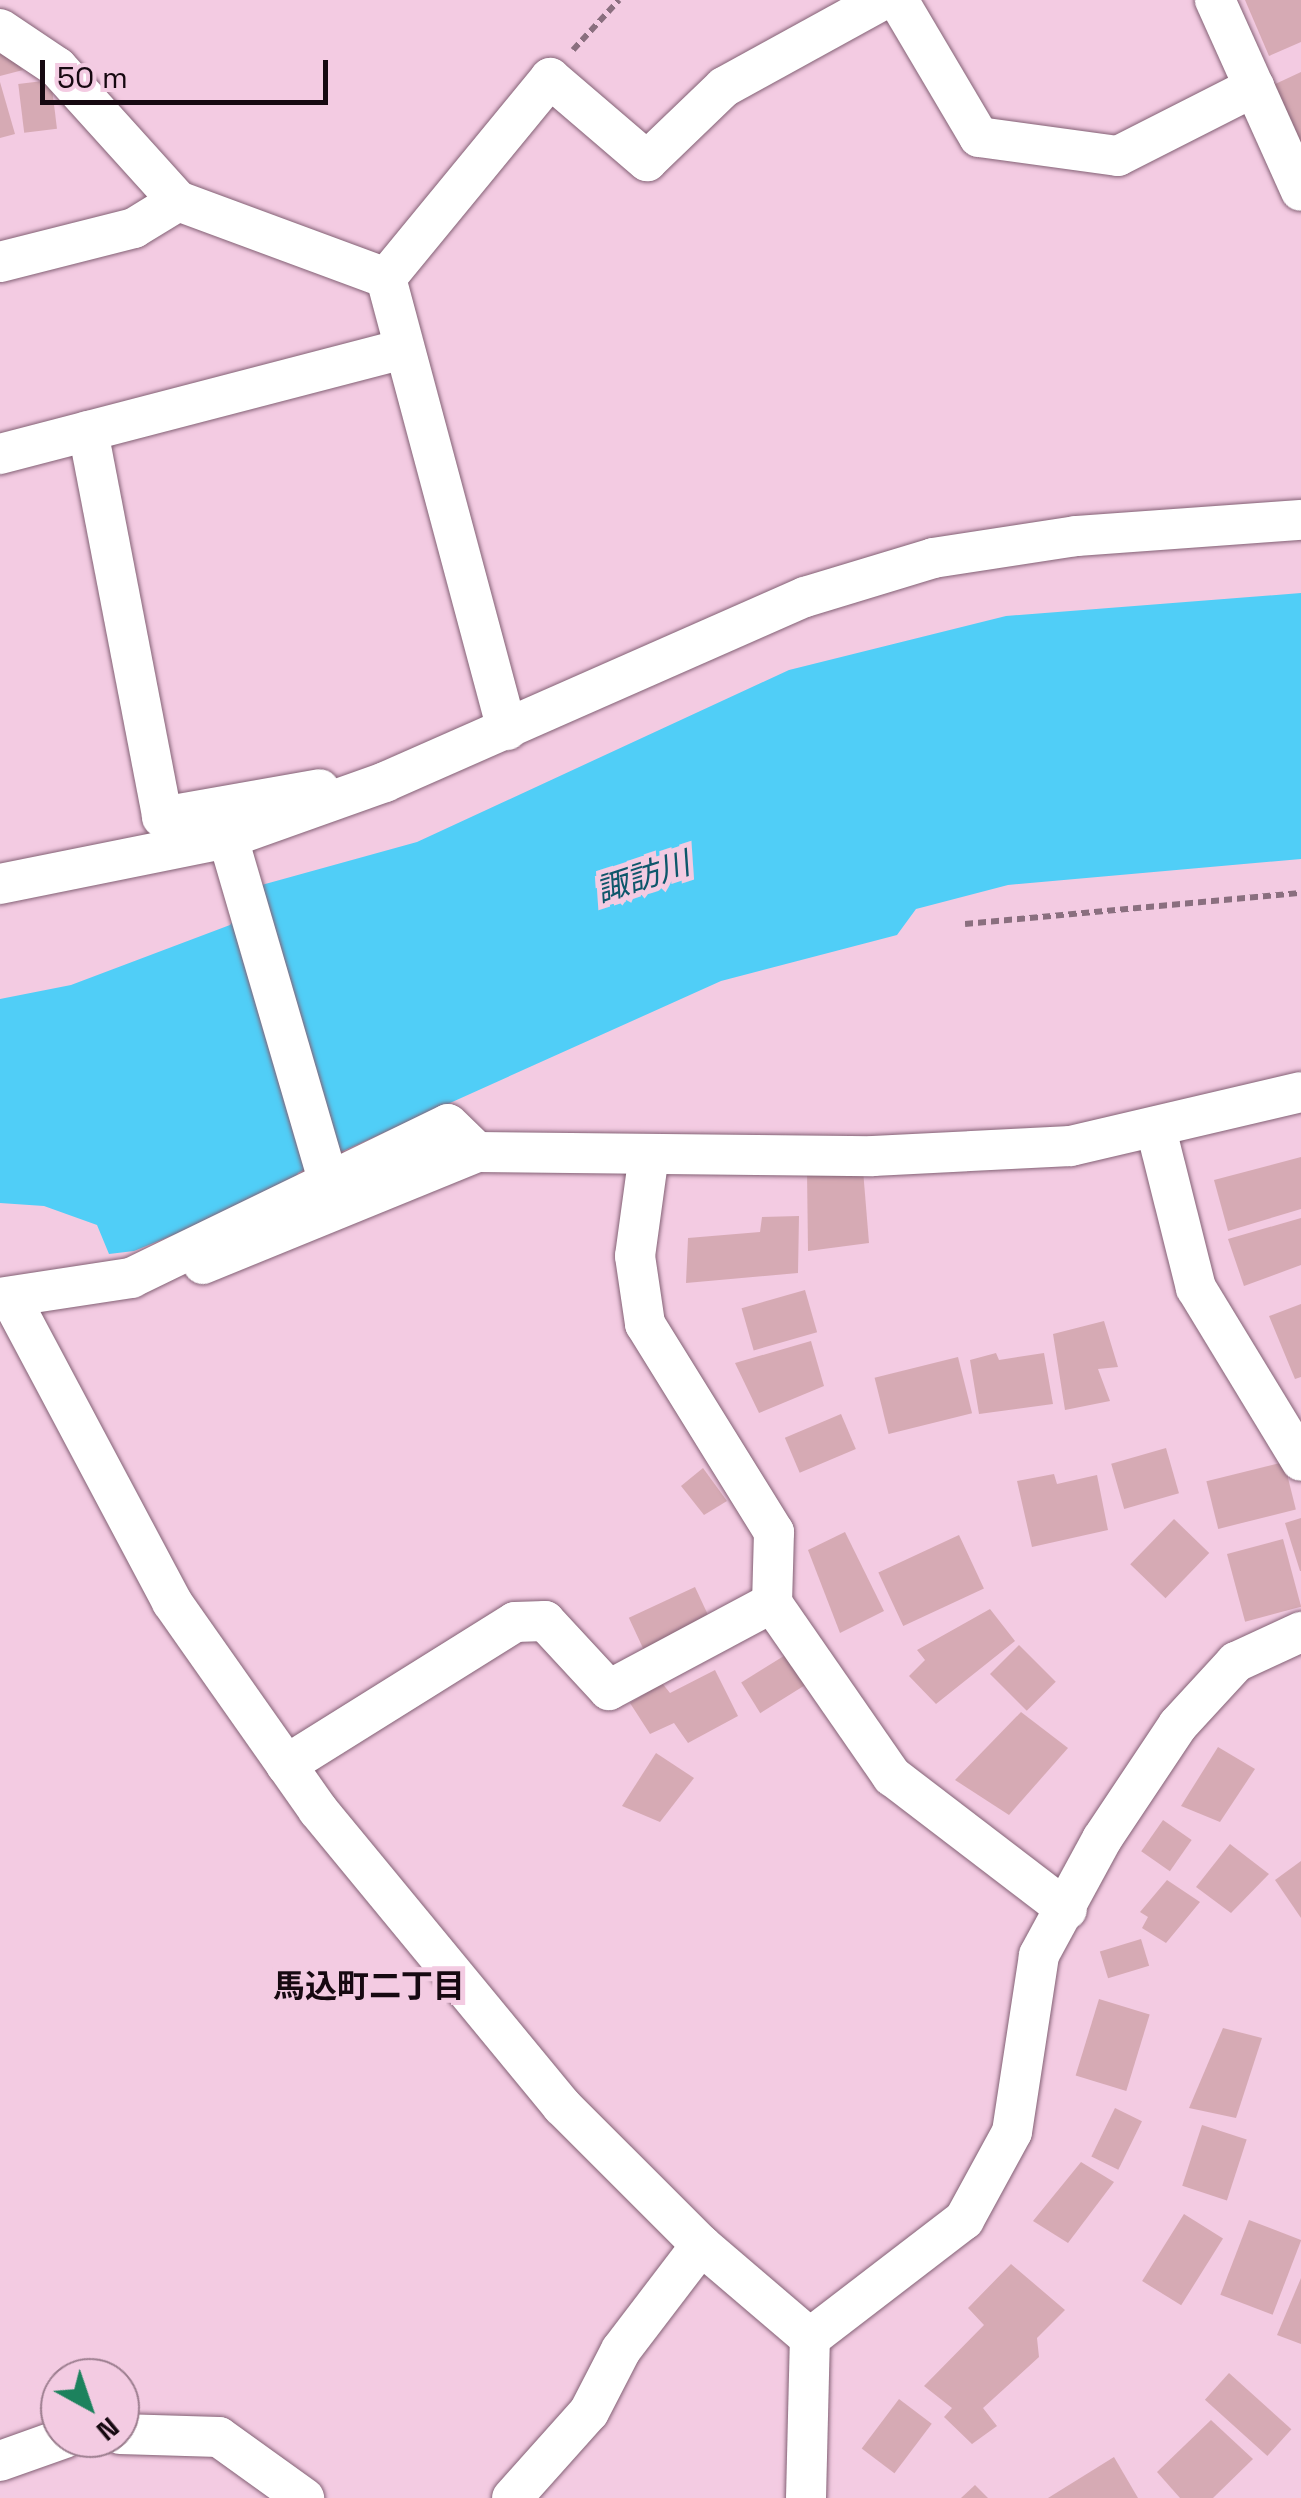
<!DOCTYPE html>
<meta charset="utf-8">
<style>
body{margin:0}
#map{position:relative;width:1301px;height:2498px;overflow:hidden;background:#f3cbe2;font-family:"Space Grotesk","Noto Sans JP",sans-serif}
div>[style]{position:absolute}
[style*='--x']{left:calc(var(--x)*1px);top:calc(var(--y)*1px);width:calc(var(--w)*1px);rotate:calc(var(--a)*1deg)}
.water>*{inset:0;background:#50cef7}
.building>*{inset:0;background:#d6aab4;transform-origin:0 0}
.path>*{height:6px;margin-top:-3px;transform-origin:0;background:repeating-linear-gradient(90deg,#8a6f7f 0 8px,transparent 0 13px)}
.roads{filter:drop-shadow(0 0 2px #836175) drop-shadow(0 0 2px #836175)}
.minor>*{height:40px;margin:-20px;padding:0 20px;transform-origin:20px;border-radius:20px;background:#fff}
span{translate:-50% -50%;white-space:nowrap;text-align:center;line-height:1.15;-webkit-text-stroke:10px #f3cbe2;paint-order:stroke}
.water-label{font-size:32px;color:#0d566a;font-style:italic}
.neighbourhood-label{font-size:32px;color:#160911;font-weight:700}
.north{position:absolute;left:40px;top:2358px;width:100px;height:100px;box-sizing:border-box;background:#f3cbe2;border:2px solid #9b7d8e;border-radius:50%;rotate:140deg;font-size:28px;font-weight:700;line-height:40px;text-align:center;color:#160911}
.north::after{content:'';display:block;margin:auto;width:35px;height:45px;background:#1c825d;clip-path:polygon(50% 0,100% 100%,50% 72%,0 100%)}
.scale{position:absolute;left:40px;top:60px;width:288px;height:45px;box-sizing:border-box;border:5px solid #160911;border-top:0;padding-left:12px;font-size:30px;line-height:35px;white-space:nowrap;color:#160911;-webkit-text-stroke:8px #f3cbe2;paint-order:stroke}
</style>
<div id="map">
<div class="water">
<div style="clip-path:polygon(1301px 593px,1301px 859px,1008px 885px,916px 909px,897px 935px,721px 981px,341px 1152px,298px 1173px,289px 1188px,134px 1251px,109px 1254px,97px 1225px,44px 1206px,0 1203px,0 999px,71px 985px,230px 925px,258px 886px,417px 842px,789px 670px,1006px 616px)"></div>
</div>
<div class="building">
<div style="clip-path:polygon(1245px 0,1301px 0,1301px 42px,1269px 56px)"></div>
<div style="clip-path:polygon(0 45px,23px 70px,0 76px)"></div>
<div style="clip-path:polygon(1301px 72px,1301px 150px,1271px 86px)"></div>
<div style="left:51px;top:80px;width:49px;height:33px;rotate:83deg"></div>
<div style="clip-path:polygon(0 82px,15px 134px,0 138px)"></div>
<div style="clip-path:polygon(1301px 1157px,1301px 1209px,1228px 1231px,1214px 1180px)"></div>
<div style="clip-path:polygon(863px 1170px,869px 1243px,808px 1251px,807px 1171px)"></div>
<div style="clip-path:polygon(799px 1216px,798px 1273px,686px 1283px,688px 1238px,760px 1232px,762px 1217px)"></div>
<div style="clip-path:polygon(1301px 1218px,1301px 1265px,1244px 1286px,1228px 1239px)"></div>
<div style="left:805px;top:1290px;width:44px;height:66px;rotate:74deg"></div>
<div style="clip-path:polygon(1301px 1304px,1301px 1377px,1295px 1379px,1269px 1316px)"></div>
<div style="clip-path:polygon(1104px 1321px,1118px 1367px,1098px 1369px,1110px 1401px,1065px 1410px,1053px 1334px)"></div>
<div style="clip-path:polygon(811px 1341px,824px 1386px,759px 1413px,735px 1363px)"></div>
<div style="clip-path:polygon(996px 1353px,999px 1360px,1044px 1353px,1053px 1404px,979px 1414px,970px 1360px)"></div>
<div style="left:958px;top:1357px;width:58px;height:86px;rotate:76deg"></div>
<div style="left:841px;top:1414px;width:38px;height:61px;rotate:67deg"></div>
<div style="left:1166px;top:1448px;width:47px;height:57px;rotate:74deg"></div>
<div style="left:1284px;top:1462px;width:49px;height:80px;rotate:76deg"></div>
<div style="clip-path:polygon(703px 1468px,727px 1501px,704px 1515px,681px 1486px)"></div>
<div style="clip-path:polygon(1054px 1474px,1057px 1484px,1097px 1475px,1108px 1530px,1032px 1547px,1017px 1481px)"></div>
<div style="clip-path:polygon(1301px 1518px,1301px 1571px,1300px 1571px,1285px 1523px)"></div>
<div style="left:1174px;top:1519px;width:49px;height:63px;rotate:44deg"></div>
<div style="clip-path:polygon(845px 1532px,884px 1611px,840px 1633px,808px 1550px)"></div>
<div style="left:959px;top:1535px;width:59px;height:89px;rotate:65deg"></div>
<div style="left:1283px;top:1539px;width:70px;height:58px;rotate:75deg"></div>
<div style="left:695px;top:1587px;width:38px;height:73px;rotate:65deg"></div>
<div style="clip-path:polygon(990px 1609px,1015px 1641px,936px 1704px,909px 1676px,925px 1660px,917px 1650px)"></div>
<div style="left:1019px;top:1645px;width:52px;height:41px;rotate:45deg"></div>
<div style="left:787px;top:1654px;width:36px;height:54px;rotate:58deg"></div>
<div style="clip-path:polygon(715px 1670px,738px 1716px,688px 1743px,674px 1723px,650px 1734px,630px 1703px,662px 1683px,670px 1693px)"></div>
<div style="clip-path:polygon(1021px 1712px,1068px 1748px,1009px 1815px,955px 1780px)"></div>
<div style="clip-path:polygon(1218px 1747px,1255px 1769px,1220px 1822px,1181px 1806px)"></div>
<div style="clip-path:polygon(656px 1753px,694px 1778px,660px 1822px,622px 1806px)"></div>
<div style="left:1163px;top:1820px;width:35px;height:38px;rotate:35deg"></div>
<div style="clip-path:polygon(1230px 1844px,1269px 1874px,1231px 1913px,1196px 1887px)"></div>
<div style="clip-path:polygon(1301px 1861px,1301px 1918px,1275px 1880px)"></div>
<div style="clip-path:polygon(1167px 1880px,1200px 1902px,1166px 1943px,1142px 1928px,1148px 1917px,1140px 1912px)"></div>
<div style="left:1141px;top:1939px;width:28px;height:43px;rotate:73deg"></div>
<div style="left:1099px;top:1999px;width:53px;height:80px;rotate:17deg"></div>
<div style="clip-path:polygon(1223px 2028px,1262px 2038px,1236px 2118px,1189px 2108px)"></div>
<div style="left:1115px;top:2108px;width:30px;height:54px;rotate:26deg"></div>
<div style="left:1202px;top:2125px;width:47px;height:64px;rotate:18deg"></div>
<div style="clip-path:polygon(1081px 2162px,1114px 2182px,1068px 2243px,1033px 2221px)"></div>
<div style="left:1184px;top:2214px;width:46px;height:79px;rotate:32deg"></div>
<div style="left:1249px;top:2220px;width:56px;height:80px;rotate:21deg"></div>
<div style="clip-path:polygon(1011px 2264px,1065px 2310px,1037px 2338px,1039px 2357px,983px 2408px,997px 2426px,972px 2444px,944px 2417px,952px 2408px,924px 2386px,984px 2325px,968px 2308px)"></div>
<div style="clip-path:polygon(1301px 2278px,1301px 2344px,1277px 2335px)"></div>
<div style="left:1229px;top:2373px;width:84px;height:36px;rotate:42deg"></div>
<div style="left:899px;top:2399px;width:41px;height:62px;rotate:37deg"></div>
<div style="clip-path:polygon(1211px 2420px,1253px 2459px,1213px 2498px,1180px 2498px,1157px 2472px)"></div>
<div style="clip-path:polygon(1114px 2457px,1138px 2498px,1048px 2498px)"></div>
<div style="clip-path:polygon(975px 2485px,988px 2498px,961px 2498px)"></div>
</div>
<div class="path">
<div style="--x:573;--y:50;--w:68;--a:-47.4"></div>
<div style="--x:965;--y:924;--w:337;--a:-5.3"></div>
</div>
<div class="roads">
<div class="minor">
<div style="--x:898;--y:0;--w:159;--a:59.4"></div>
<div style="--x:979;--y:137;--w:140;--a:7.8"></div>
<div style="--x:1118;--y:156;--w:153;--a:-26.9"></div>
<div style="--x:1215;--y:0;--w:209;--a:65.8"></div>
<div style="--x:0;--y:29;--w:69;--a:33.7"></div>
<div style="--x:57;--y:67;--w:181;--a:47.9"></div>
<div style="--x:178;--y:201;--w:222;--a:20.3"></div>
<div style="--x:0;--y:262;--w:138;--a:-14.2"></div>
<div style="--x:134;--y:228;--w:52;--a:-31.5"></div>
<div style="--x:386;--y:278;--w:259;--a:-50.6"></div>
<div style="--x:550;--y:78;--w:128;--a:40.6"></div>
<div style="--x:647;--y:161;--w:107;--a:-43.9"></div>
<div style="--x:724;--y:87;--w:180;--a:-28.8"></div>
<div style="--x:386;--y:278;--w:468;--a:75"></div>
<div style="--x:88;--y:431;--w:393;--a:79.1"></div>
<div style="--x:162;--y:817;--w:160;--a:-10"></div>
<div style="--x:0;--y:454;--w:417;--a:-14.6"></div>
<div style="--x:228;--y:838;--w:355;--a:73.7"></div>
<div style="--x:0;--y:884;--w:233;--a:-11.4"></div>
<div style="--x:228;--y:838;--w:167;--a:-19.6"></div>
<div style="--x:385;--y:782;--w:459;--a:-23.8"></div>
<div style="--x:805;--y:597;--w:134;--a:-16.9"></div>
<div style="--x:933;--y:558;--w:145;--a:-8.7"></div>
<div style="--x:1076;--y:536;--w:226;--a:-4.1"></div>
<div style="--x:1156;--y:1129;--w:164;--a:75.9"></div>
<div style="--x:1196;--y:1288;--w:202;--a:58.7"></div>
<div style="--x:649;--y:1154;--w:103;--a:97.8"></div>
<div style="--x:635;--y:1256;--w:69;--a:81.6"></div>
<div style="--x:645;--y:1324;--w:245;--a:58.2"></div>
<div style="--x:774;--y:1532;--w:71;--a:91.6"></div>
<div style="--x:772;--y:1603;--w:211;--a:55.3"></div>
<div style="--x:892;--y:1776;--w:220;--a:37.4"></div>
<div style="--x:203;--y:1264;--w:296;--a:-22.2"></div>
<div style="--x:0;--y:1298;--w:133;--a:-8.7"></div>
<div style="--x:131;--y:1278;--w:352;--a:-25.9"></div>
<div style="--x:448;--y:1124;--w:40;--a:44"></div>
<div style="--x:477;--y:1152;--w:396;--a:0.6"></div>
<div style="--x:873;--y:1156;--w:198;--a:-2.9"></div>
<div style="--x:1071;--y:1146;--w:236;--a:-13.2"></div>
<div style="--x:11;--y:1299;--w:343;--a:62"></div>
<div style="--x:172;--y:1602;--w:254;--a:54.9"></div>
<div style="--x:318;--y:1810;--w:384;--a:50.5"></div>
<div style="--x:562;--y:2106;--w:197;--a:45"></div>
<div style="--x:701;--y:2245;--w:143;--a:40.5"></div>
<div style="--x:286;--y:1765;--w:270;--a:-32"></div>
<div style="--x:515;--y:1622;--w:30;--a:-2"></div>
<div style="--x:545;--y:1621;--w:94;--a:47.2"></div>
<div style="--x:609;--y:1690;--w:185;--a:-28.1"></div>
<div style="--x:120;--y:2434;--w:99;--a:1.7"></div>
<div style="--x:219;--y:2437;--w:105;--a:35.7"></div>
<div style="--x:0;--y:2461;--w:69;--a:-19.5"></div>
<div style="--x:512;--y:2498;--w:115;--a:-48.2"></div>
<div style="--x:589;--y:2412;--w:70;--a:-62.7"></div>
<div style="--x:621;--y:2350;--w:132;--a:-52.7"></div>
<div style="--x:806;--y:2498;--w:160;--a:-88.6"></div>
<div style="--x:810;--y:2338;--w:194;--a:-37.5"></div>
<div style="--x:964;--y:2220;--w:100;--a:-61.4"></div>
<div style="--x:1012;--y:2132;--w:179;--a:-81.3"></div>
<div style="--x:1039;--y:1955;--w:132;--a:-61.5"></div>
<div style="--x:1102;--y:1839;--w:137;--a:-56.3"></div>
<div style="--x:1178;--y:1725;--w:86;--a:-47.4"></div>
<div style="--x:1236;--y:1662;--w:72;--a:-24.8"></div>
</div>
</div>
<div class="water-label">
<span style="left:643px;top:877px;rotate:-18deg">諏訪川</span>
</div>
<div class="neighbourhood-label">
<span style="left:369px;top:1986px">馬込町二丁目</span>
</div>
<div class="north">N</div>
<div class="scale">50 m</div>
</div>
